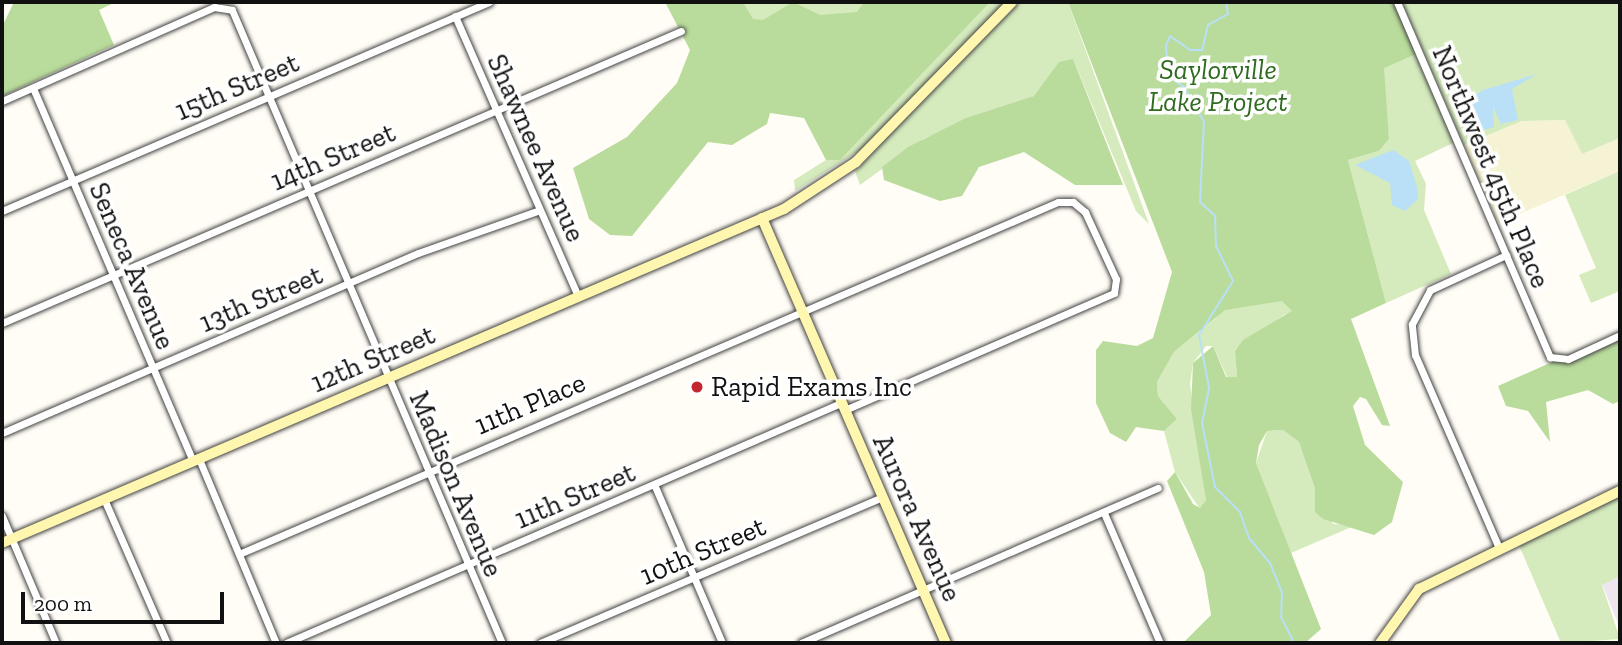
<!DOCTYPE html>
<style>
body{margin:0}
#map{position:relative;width:1622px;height:645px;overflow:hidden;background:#fffdf5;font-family:"Zilla Slab",serif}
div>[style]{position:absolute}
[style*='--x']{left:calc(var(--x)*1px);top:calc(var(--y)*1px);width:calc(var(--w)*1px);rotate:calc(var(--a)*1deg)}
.industrial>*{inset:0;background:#eee6ef}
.farmland>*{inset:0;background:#f6f3d4}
.green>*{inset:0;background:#d5ebbd}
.forest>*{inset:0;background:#b9dc9c}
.water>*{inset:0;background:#b9e0f7}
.stream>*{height:2px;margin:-1px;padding:0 1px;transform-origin:1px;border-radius:1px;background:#b9e0f7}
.roads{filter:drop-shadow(0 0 2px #444) drop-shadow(0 0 2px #444)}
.street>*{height:7px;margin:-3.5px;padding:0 3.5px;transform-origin:3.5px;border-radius:3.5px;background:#fff}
.secondary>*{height:10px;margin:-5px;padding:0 5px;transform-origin:5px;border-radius:5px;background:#fff6b0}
.dots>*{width:19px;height:19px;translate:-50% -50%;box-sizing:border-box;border:4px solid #fff;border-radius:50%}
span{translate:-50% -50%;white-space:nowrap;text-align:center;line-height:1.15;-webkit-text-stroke:7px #fff;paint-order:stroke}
.park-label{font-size:28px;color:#2f6b1f;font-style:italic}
.street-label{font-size:28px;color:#111}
.poi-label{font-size:28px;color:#111}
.left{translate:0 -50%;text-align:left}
.frame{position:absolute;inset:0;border:4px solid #111;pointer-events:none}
.scale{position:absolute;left:21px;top:592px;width:203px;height:32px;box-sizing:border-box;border:4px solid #111;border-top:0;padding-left:9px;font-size:21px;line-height:24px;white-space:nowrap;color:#111;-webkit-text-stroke:5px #fff;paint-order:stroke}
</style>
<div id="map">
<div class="industrial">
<div style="clip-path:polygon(1620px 576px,1620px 628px,1602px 584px)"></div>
</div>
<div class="farmland">
<div style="clip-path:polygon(1565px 120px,1582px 154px,1620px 138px,1620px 171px,1498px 223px,1464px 145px,1522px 121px)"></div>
</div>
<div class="green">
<div style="clip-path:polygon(669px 2px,984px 2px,965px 25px,990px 2px,1006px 2px,863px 148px,795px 191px,794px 180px,826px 160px,802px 31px,702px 72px)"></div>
<div style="clip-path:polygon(1020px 2px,1068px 2px,1149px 224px,1136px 211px,1073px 59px,1034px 96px,925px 138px,860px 185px,855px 171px)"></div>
<div style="clip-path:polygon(1094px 2px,1391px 2px,1455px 142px,1415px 161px,1426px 184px,1424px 210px,1451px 274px,1386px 303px,1348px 160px,1379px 151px,1389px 139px,1383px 73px,1300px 107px,1383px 304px,1304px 338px,1293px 312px,1284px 315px,1235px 350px,1237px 377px,1227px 377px,1213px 346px,1206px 346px,1193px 363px,1190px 384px,1206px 500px,1200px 509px,1175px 472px,1164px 431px,1177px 419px,1158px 396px,1157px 382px,1174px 352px,1217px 317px)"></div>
<div style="clip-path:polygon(1402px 2px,1620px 2px,1620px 138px,1582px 154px,1565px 120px,1522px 121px,1464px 145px)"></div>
<div style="clip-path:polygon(1620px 171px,1620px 291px,1591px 303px,1579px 275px,1596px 268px,1565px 195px)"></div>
<div style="clip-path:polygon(1283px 430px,1299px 442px,1333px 524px,1356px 525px,1291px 553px,1256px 463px,1267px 431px)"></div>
<div style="clip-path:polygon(1620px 495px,1620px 576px,1602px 585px,1620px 639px,1561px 643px,1518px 543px)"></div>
</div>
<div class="forest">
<div style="clip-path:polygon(14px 2px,116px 2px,99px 10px,114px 45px,2px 96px,2px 27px)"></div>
<div style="clip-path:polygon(665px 2px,743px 2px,753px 19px,763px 20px,793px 2px,820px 15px,857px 12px,864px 2px,990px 2px,840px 160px,826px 160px,804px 118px,770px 113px,767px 124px,732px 145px,708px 142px,632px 236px,610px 235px,589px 219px,573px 168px,627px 137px,677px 83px,690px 50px)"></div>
<div style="clip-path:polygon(1068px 2px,1394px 2px,1416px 54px,1384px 68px,1389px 139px,1379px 151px,1348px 160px,1386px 303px,1351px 319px,1390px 426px,1382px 425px,1366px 399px,1360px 397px,1353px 406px,1365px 445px,1403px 482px,1392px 522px,1374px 535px,1323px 519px,1315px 512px,1315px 488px,1299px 442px,1283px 430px,1267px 431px,1259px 445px,1256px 463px,1321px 629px,1305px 643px,1183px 643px,1211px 615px,1204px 572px,1167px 481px,1175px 472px,1193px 504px,1200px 508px,1206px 500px,1191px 409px,1193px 363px,1213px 346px,1226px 377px,1237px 377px,1235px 351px,1243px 340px,1292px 311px,1282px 301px,1225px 310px,1174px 352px,1157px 382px,1158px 396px,1177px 419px,1164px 431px,1136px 427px,1126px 442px,1110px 433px,1096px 403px,1096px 350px,1103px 341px,1137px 346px,1153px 338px,1172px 272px)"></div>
<div style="clip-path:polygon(1073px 59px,1123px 185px,1075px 185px,1024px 152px,979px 167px,962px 196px,940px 201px,884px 180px,882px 167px,908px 147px,966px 118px,1034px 96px,1059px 62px)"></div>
<div style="clip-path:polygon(1620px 332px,1620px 401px,1613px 404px,1588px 390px,1546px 402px,1550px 442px,1528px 411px,1506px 406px,1498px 386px)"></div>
</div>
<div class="water">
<div style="clip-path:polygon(1537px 74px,1512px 89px,1518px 120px,1501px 124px,1493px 106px,1494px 127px,1467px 135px,1458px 107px,1483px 90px)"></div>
<div style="clip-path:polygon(1393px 150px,1409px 161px,1417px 187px,1418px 199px,1405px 211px,1392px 205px,1390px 183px,1355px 165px)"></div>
</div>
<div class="stream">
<div style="--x:1187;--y:2;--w:20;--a:0"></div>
<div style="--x:1226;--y:2;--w:12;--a:81"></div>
<div style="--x:1228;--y:14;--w:23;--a:151"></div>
<div style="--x:1208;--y:25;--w:26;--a:103"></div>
<div style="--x:1202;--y:50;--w:12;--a:180"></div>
<div style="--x:1190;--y:50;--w:24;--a:-145"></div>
<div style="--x:1170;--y:36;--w:11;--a:112"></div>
<div style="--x:1166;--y:46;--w:30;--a:86"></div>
<div style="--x:1168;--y:76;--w:19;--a:35"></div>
<div style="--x:1184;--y:87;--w:40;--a:60.3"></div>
<div style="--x:1204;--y:122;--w:80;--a:92.9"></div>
<div style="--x:1200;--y:202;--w:21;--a:43"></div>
<div style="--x:1215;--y:216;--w:30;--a:88"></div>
<div style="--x:1216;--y:246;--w:39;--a:64"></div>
<div style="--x:1233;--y:281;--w:64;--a:122.2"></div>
<div style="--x:1199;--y:335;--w:54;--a:79.3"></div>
<div style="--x:1209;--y:388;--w:36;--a:101"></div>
<div style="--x:1202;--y:423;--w:65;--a:78.5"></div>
<div style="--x:1215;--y:487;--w:35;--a:45"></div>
<div style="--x:1240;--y:512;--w:28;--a:71"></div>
<div style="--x:1249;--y:538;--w:33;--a:50"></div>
<div style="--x:1270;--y:563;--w:31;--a:68"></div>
<div style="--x:1282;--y:592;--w:25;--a:92"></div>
<div style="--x:1281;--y:617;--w:29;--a:63"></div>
</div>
<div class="roads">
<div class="street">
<div style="--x:1397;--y:2;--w:387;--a:66.7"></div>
<div style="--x:1550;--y:357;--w:18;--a:6"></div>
<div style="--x:1568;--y:359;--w:57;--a:-24.8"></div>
<div style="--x:455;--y:16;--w:306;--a:66.3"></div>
<div style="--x:33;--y:88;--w:406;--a:66.8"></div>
<div style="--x:2;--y:101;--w:232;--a:-23.9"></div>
<div style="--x:214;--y:7;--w:18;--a:9"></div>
<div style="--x:232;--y:10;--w:688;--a:66.9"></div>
<div style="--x:2;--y:211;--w:530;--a:-23.23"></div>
<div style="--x:2;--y:323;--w:739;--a:-23.27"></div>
<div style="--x:2;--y:433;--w:453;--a:-23.4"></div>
<div style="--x:418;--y:253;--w:129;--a:-19.4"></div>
<div style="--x:199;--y:459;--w:199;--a:67.3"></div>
<div style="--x:654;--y:484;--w:173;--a:66.8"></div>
<div style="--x:104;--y:499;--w:157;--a:66.4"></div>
<div style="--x:1104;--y:513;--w:142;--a:66.7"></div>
<div style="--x:2;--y:516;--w:138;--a:67"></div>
<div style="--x:1499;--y:548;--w:210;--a:-113.5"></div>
<div style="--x:1415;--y:355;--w:31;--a:-96"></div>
<div style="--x:1412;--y:324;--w:38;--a:-62"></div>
<div style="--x:1430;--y:290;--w:84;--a:-24.7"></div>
<div style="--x:239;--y:554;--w:891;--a:-23.26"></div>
<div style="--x:1058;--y:202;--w:15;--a:0"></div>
<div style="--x:1073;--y:202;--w:16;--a:40"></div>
<div style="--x:1085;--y:212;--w:74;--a:65.2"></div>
<div style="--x:1116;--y:279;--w:14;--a:98"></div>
<div style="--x:1114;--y:293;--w:293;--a:156.5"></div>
<div style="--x:286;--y:643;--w:605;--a:-23.39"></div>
<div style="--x:540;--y:643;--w:373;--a:-23.1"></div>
<div style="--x:801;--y:643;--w:389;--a:-23.5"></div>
</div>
<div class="secondary">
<div style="--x:762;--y:218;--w:463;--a:66.6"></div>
<div style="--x:2;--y:543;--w:850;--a:-23.13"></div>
<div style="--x:784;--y:209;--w:86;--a:-33.1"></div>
<div style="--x:856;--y:162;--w:223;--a:-45.7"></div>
<div style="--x:1380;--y:643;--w:67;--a:-54.2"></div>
<div style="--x:1419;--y:589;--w:224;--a:-26"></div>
</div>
</div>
<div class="dots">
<div style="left:697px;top:387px;background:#c4262e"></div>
</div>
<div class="park-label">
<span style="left:1218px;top:86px">Saylorville<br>Lake Project</span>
</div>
<div class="street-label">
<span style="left:237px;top:87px;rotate:-23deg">15th Street</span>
<span style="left:536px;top:148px;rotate:66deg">Shawnee Avenue</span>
<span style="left:333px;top:157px;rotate:-23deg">14th Street</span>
<span style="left:1491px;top:167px;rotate:67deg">Northwest 45th Place</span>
<span style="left:132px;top:266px;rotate:67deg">Seneca Avenue</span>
<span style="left:261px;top:299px;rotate:-23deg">13th Street</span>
<span style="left:373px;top:359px;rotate:-23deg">12th Street</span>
<span style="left:530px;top:404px;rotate:-23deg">11th Place</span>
<span style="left:456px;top:484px;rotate:67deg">Madison Avenue</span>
<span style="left:575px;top:496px;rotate:-23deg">11th Street</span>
<span style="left:917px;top:518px;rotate:66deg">Aurora Avenue</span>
<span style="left:703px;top:551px;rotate:-23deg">10th Street</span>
</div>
<div class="poi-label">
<span class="left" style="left:711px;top:387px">Rapid Exams Inc</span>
</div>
<div class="frame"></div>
<div class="scale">200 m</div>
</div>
